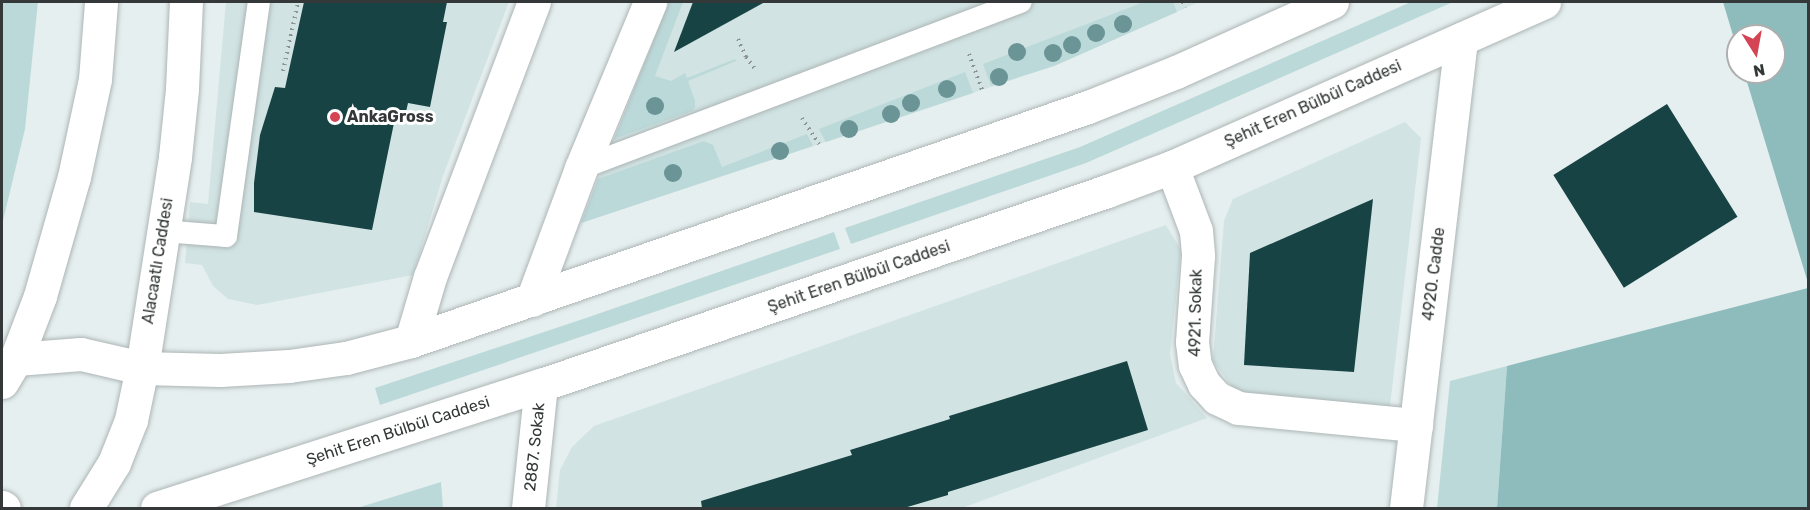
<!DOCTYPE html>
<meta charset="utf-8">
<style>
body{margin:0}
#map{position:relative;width:1810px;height:510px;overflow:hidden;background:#e6efef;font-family:Rubik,sans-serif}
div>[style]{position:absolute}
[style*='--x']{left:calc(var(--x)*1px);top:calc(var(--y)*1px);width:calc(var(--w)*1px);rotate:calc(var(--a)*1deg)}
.built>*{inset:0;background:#d1e3e3}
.green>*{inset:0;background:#bcd9da}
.forest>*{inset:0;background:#8ebbbc}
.building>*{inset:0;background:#184344;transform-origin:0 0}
.path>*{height:4px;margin-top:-2px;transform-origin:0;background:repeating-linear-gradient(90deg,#8c9292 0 1.5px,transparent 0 6px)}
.roads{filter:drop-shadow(0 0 2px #adb5b5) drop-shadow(0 0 2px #adb5b5)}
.lane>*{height:22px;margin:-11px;padding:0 11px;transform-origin:11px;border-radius:11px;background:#fff}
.street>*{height:33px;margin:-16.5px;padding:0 16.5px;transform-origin:16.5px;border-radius:16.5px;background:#fff}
.secondary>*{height:33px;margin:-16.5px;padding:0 16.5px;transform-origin:16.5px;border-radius:16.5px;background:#fff}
.trees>*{width:18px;height:18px;margin:-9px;border-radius:50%;background:#6a9495}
.dots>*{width:16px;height:16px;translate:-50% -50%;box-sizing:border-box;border:3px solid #fff;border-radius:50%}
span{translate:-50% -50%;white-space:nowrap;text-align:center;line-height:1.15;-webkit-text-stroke:6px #fff;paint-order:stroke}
.street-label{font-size:16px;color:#353838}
.poi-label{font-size:16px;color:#353838;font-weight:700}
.left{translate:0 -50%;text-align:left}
.frame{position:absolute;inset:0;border:3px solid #353838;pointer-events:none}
.north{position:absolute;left:1726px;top:24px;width:60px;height:60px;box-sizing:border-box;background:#fff;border:2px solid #aeafaf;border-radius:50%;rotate:169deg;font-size:16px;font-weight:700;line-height:24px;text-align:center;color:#353838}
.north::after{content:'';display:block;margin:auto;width:21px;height:27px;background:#d44454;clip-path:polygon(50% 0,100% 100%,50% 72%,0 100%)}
</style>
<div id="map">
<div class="built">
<div style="clip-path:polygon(226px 2px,509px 2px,443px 176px,413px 275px,257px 305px,228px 299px,213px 286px,202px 265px,185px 263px,190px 202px,208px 204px)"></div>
<div style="clip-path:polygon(669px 2px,1199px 2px,1054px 66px,581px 223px)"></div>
<div style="clip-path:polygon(1405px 122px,1421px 138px,1390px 406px,1237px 393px,1213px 361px,1224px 221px,1233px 199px)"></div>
<div style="clip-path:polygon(1166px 225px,1181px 250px,1170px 354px,1176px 383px,1207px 418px,962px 508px,556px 508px,560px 470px,572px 447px,594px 426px)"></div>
</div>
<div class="green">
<div style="clip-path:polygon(2px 2px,38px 2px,25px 129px,2px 225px)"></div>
<div style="clip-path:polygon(669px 2px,683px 2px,655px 76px,671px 81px,685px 73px,687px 78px,735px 59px,736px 61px,688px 81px,695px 101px,695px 107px,692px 111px,614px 139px)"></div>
<div style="clip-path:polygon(1144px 2px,1173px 2px,1177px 12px,1054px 66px,991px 86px,983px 64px)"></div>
<div style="clip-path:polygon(1411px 2px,1453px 2px,1086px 163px,851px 244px,845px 228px,1080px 147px)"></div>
<div style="clip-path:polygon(965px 72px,973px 93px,826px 142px,819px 129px)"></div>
<div style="clip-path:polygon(807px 134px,813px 146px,581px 223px,598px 179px,704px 141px,713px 145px,722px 167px)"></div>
<div style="clip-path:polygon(834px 232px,840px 249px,380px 405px,375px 388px,586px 318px)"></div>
<div style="clip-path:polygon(1507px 366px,1497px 508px,1437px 508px,1450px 381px)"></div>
<div style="clip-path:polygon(441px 482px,443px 508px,357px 508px)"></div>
</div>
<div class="forest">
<div style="clip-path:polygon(1723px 2px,1808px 2px,1808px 283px,1744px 72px,1774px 72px,1774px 36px,1738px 36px,1738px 52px)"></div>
<div style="clip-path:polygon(1808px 288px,1808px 508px,1497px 508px,1507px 366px)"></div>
</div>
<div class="building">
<div style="clip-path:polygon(304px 2px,447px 2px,443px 22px,447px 22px,430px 107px,408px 103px,403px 125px,394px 123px,372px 230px,254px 212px,254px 183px,260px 135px,275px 87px,285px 88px)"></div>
<div style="clip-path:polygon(693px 2px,765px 2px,674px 52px)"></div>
<div style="left:1667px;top:104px;width:133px;height:134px;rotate:58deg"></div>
<div style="clip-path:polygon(1373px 199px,1354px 372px,1244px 365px,1250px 253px)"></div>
<div style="clip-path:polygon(1127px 361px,1148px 430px,948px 492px,948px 495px,904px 508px,702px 508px,701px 501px,852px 455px,850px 450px,950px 419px,949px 416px)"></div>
</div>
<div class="path">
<div style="--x:1183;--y:2;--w:6;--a:72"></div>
<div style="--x:738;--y:39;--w:20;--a:66"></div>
<div style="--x:746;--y:57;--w:15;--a:53"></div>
<div style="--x:969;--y:54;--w:38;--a:70"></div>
<div style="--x:283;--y:71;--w:71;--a:-77.7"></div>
<div style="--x:802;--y:118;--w:31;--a:57"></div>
</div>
<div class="roads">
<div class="lane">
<div style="--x:581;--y:168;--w:470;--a:-20.7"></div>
<div style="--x:162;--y:231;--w:64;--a:4.5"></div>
<div style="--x:226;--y:236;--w:236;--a:-82"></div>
</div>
<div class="street">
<div style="--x:1172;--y:167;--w:68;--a:69.4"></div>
<div style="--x:1196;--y:231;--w:25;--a:85"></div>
<div style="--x:1198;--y:256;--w:86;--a:94"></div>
<div style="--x:1192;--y:342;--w:23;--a:83"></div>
<div style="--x:1195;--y:365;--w:21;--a:65"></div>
<div style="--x:1204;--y:384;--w:19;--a:47"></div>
<div style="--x:1217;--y:398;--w:23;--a:25"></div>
<div style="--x:1238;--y:408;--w:179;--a:5.5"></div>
<div style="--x:532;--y:300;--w:141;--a:-69.6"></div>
<div style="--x:581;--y:168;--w:180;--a:-67.4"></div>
<div style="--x:411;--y:341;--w:67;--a:-73.5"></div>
<div style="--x:430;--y:277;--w:294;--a:-69.3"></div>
<div style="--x:528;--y:508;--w:124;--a:-84"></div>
<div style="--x:1406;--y:508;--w:472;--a:-83.3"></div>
</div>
<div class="secondary">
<div style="--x:16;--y:359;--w:65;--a:-4.4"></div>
<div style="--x:81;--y:354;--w:63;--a:12.9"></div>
<div style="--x:142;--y:368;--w:78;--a:1.5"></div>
<div style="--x:220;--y:370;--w:69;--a:-3.3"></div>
<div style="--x:289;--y:366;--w:58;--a:-8"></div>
<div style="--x:346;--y:358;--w:67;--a:-14.7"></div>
<div style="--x:411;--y:341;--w:716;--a:-19.07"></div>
<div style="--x:1088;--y:107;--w:95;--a:-21.7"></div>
<div style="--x:1176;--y:72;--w:171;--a:-24.2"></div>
<div style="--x:2;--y:382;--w:27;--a:-59"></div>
<div style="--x:16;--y:359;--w:67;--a:-69.1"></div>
<div style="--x:40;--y:296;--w:124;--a:-74.1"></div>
<div style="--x:74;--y:177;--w:100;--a:-77.9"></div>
<div style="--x:95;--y:79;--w:77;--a:-85.5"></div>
<div style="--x:2;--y:507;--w:2;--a:27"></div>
<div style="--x:86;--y:508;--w:53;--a:-58.1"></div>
<div style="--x:114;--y:463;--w:46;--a:-68.4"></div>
<div style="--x:131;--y:420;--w:53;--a:-78.1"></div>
<div style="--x:142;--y:368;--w:214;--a:-81.1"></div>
<div style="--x:175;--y:157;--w:68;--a:-84.1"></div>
<div style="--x:182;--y:89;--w:87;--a:-87.4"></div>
<div style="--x:157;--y:508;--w:403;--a:-17.8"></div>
<div style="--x:541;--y:385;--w:598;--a:-18.92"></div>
<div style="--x:1107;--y:191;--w:69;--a:-20.3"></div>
<div style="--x:1172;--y:167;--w:407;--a:-23.9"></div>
</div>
</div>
<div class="trees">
<div style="left:1123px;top:24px"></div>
<div style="left:1096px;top:33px"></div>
<div style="left:1072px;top:45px"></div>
<div style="left:1017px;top:52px"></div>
<div style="left:1053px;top:53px"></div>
<div style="left:999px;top:77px"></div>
<div style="left:947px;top:89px"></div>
<div style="left:911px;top:103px"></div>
<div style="left:655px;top:106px"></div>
<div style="left:891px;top:114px"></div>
<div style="left:849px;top:129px"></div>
<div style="left:780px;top:151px"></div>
<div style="left:673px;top:173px"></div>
</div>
<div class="dots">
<div style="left:335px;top:117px;background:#d44454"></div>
</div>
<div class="street-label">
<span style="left:1313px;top:104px;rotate:-24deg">Şehit Eren Bülbül Caddesi</span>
<span style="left:158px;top:261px;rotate:-81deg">Alacaatlı Caddesi</span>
<span style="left:1434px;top:274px;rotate:-83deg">4920. Cadde</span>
<span style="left:859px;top:277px;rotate:-19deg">Şehit Eren Bülbül Caddesi</span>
<span style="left:1196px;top:313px;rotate:-89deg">4921. Sokak</span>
<span style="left:398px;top:431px;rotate:-18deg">Şehit Eren Bülbül Caddesi</span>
<span style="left:535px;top:447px;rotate:-84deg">2887. Sokak</span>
</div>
<div class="poi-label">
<span class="left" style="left:347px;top:117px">AnkaGross</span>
</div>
<div class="frame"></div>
<div class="north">N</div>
</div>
